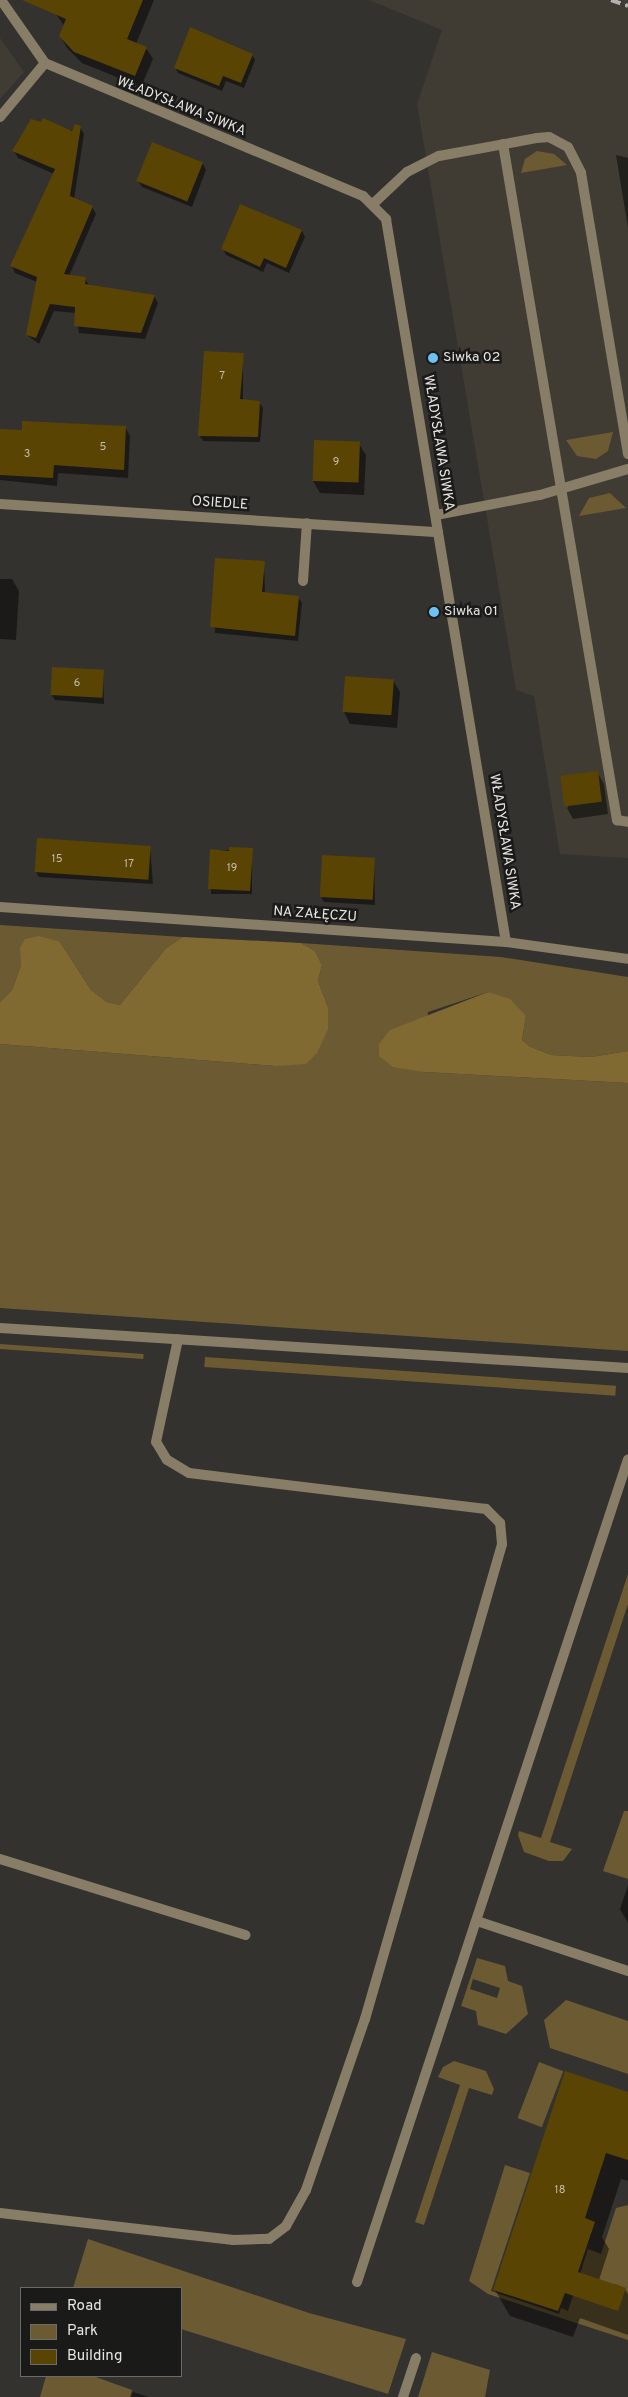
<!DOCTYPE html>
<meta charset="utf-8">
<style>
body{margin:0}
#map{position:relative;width:628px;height:2397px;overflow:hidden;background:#33322e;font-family:Overpass,sans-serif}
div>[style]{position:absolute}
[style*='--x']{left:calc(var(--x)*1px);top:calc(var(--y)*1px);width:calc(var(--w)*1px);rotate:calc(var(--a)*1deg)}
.built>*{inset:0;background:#403c34}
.green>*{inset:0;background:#6c5a33;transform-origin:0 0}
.forest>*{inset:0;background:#816932}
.shadow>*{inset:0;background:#0007;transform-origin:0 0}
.building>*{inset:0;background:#5a4403;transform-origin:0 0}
.service>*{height:10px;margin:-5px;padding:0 5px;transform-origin:5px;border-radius:5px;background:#887d66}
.minor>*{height:10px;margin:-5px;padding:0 5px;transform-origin:5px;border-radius:5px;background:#887d66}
.rail>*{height:4px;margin-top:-2px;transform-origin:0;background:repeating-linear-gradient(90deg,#b2b1ae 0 10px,transparent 0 15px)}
.dots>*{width:14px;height:14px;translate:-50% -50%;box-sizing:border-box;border:2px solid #1a1a18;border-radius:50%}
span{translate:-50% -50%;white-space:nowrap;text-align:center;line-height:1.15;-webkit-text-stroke:5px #1a1a18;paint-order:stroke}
.number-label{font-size:11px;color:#c3bdaa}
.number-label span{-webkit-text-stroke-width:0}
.street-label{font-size:14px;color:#e6e5e2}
.poi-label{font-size:14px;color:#e6e5e2}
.left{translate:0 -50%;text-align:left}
.legend{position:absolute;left:20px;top:2287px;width:162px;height:90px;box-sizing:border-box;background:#1a1a18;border:1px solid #6c6b69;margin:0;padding:6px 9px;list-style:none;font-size:15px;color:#e6e5e2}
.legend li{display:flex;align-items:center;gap:10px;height:25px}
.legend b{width:25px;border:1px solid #6c6b69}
</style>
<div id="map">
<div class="built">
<div style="clip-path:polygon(369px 0,628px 0,628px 858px,560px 854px,534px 696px,516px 690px,417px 104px,442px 30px)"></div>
<div style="clip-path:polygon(0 38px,24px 72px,0 99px)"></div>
</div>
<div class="green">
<div style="clip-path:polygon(537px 151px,554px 154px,567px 165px,521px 173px,525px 159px)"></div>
<div style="clip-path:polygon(613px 432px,608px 451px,596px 459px,577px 456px,566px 440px)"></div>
<div style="clip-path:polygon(610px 493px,626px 508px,579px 516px,589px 498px)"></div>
<div style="clip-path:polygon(0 925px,183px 937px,166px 948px,120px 1005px,107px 1002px,91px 990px,60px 942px,21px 948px,21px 965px,12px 990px,0 1002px)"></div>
<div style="clip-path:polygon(301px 943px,501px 957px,628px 977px,628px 1051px,591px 1057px,551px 1055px,529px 1046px,522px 1040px,526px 1016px,488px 992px,428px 1012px,424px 1072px,628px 1083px,628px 1351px,0 1308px,0 1044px,275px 1066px,328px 1007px,318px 981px,322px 965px,315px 951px)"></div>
<div style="left:0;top:1344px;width:144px;height:5px;rotate:4deg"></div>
<div style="left:205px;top:1357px;width:412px;height:10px;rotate:4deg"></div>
<div style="clip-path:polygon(628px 1574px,628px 1604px,550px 1842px,572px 1849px,563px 1861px,549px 1861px,524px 1852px,518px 1835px,519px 1831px,541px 1838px)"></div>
<div style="clip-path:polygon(624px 1811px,628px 1811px,628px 1879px,603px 1871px)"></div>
<div style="clip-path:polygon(evenodd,477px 1958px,505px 1966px,508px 1981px,522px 1986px,528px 2014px,506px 2034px,478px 2025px,476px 2011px,461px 2006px,477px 1958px,473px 1979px,500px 1988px,497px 1998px,470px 1989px,473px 1979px)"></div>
<div style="clip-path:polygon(566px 2000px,628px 2021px,628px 2074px,550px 2048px,544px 2020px)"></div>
<div style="clip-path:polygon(454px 2061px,486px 2071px,494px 2089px,492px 2095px,469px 2088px,424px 2225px,415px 2222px,460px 2085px,438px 2077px,443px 2067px)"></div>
<div style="left:539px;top:2062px;width:26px;height:60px;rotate:21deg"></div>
<div style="clip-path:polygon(evenodd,505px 2165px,530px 2173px,491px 2291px,559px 2314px,561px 2308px,568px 2311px,588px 2249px,601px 2254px,616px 2208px,628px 2205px,628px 2340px,488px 2294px,469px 2281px,505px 2165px,615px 2284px,625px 2288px,618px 2310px,608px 2307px,615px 2284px)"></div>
<div style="clip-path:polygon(88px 2239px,309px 2313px,406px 2339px,388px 2394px,181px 2329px,181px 2288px,73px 2288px)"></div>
<div style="clip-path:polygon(432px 2352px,490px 2370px,485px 2397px,418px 2397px)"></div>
<div style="clip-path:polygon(46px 2376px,93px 2376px,132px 2390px,130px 2397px,40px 2397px)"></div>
</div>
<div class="forest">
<div style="clip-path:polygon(39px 936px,60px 942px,91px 990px,107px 1002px,120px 1005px,166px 948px,183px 937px,301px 943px,315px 951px,322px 965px,318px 981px,328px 1007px,328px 1029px,317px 1053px,306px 1064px,275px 1066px,0 1044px,0 1002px,12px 990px,21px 965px,20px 948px,25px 939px)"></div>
<div style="clip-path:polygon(488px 992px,510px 999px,526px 1016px,522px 1040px,529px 1046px,551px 1055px,591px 1057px,628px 1051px,628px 1083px,424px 1072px,393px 1067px,379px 1056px,379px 1044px,390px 1030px)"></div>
</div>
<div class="shadow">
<div style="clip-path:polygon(62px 0,154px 0,136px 44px,146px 48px,153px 59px,141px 87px,82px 63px,67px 48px,60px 36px,65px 27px,56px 14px)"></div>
<div style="clip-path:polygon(252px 55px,255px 60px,244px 88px,226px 81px,222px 91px,178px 73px,175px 67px)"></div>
<div style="clip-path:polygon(80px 127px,84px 134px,74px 199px,92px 207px,96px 214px,69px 276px,85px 279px,89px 285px,154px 296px,158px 303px,145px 339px,79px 333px,76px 313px,54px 311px,39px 344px,27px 335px,37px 282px,15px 273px,12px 266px,54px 174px,18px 158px,14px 151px)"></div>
<div style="clip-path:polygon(616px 155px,628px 158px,628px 228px)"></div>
<div style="clip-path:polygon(203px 164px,206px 170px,192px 207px,142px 187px,138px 181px)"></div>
<div style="clip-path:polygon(241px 205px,302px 231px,305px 237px,289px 273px,267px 263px,263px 272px,226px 255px,223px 249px)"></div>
<div style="clip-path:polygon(243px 354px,243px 401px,259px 402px,263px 408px,260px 442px,203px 441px,199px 435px)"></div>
<div style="clip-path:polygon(125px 427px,130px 436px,128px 478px,58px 473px,57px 486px,0 480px,0 431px)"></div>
<div style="clip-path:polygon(359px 444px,366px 455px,364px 495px,320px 493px,313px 481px)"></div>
<div style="clip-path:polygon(216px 559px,264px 562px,265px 594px,298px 597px,302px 603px,298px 641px,215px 633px)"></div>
<div style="clip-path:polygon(0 579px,12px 579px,19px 591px,16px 640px,0 639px,0 647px)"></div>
<div style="clip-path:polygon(103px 672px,104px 704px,55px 700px,51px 694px)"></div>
<div style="clip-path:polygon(393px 680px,400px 692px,397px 728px,350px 724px,344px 712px)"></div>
<div style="clip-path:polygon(597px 772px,604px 784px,608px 814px,573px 819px,567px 808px)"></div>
<div style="clip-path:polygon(150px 847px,153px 884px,39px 877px,36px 872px)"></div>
<div style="left:211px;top:850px;width:41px;height:44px"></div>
<div style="clip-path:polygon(374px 859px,375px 905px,324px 902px,321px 897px)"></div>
<div style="clip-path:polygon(628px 1885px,628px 1923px,620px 1909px)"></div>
<div style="clip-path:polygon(628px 2093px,628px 2181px,621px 2179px,602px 2237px,609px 2249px,599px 2280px,625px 2289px,628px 2294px,628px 2335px,580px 2318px,573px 2337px,510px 2316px,495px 2290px)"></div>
<div style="clip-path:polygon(133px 2392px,149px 2397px,131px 2397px)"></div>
</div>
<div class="building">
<div style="clip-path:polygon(22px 0,143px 0,127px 39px,147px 47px,135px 76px,74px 52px,59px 36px,66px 19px)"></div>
<div style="clip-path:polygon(190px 27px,253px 54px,241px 83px,223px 76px,219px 86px,174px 68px)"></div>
<div style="clip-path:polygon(43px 118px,72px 131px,75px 124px,81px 126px,70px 196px,93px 206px,64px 274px,86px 277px,85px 284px,155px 295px,141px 333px,74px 326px,75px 307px,50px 304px,36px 338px,26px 335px,37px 277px,10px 266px,55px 169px,12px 151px,31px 119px,41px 122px)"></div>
<div style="left:152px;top:142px;width:55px;height:42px;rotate:22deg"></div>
<div style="clip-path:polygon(240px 204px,302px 230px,286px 268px,264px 258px,260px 267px,221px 249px)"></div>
<div style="clip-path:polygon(204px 351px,244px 353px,240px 399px,260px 401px,258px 437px,198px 436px)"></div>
<div style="clip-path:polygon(22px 421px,126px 426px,124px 470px,54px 465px,53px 478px,0 475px,0 429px,22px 430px)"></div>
<div style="left:314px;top:440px;width:46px;height:41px;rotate:2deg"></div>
<div style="clip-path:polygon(215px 558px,265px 561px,262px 592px,299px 596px,295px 636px,210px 627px)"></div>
<div style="left:52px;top:667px;width:52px;height:28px;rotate:3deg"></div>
<div style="left:345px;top:676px;width:49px;height:36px;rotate:4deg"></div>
<div style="left:598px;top:771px;width:31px;height:38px;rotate:83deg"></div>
<div style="left:37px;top:838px;width:114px;height:34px;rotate:4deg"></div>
<div style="clip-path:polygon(229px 847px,253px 848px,250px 891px,208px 889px,210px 849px,229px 851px)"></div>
<div style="left:322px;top:855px;width:53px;height:42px;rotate:3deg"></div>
<div style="clip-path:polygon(565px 2071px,628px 2092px,628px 2160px,606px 2153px,585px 2218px,595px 2222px,578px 2272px,626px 2288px,618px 2311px,565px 2293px,558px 2311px,493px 2290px)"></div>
</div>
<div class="service">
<div style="--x:503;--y:144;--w:686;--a:80.43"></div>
<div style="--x:617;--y:820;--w:11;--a:10"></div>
<div style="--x:374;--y:203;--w:45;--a:-43.2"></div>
<div style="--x:407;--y:172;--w:36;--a:-27"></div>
<div style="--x:439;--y:156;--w:100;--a:-10.4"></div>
<div style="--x:537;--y:138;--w:12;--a:-5"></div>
<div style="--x:549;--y:137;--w:21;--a:28"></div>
<div style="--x:568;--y:147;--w:29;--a:63"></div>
<div style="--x:581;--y:173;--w:285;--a:80.5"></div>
<div style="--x:436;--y:515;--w:106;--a:-10.9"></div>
<div style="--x:540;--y:495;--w:92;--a:-16.5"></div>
<div style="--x:303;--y:581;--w:58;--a:-86.1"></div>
<div style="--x:0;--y:1859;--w:257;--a:17.2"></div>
<div style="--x:0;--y:2213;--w:235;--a:6.6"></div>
<div style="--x:233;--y:2240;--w:36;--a:-2"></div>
<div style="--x:269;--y:2239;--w:21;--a:-37"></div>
<div style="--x:286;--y:2226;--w:41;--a:-60.9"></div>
<div style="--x:306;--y:2190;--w:181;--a:-71"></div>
<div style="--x:365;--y:2019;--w:494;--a:-73.9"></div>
<div style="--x:502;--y:1544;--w:21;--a:-95"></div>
<div style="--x:500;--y:1523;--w:20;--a:-135"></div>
<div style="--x:486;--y:1509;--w:299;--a:-173.1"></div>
<div style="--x:189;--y:1473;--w:26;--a:-149"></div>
<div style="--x:167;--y:1460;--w:21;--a:-121"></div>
<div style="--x:156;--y:1442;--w:105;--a:-77.9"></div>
<div style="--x:403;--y:2397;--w:41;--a:-71.6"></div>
</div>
<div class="minor">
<div style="--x:1;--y:0;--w:77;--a:55.1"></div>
<div style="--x:45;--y:63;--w:345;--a:22.7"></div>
<div style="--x:363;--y:196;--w:33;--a:45"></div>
<div style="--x:386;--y:219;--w:733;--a:80.58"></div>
<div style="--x:0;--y:117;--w:70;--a:-50.2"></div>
<div style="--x:0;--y:504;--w:439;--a:3.7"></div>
<div style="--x:0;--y:907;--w:507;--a:3.96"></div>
<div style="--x:506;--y:942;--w:123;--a:7.9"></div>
<div style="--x:0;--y:1328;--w:629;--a:3.64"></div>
<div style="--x:477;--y:1921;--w:159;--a:18.3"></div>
<div style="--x:357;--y:2282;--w:866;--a:-71.77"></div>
</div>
<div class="rail">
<div style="--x:611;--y:0;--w:18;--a:19"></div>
</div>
<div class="dots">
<div style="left:433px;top:358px;background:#6ec2f3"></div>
<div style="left:434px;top:612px;background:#6ec2f3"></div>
</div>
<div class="number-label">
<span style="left:222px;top:376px">7</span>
<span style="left:103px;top:447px">5</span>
<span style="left:27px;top:454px">3</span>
<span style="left:336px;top:462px">9</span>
<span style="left:77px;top:683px">6</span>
<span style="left:57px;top:859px">15</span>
<span style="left:129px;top:864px">17</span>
<span style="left:232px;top:868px">19</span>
<span style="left:560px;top:2190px">18</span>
</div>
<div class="street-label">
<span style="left:181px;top:107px;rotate:22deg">WŁADYSŁAWA SIWKA</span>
<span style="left:438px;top:443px;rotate:81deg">WŁADYSŁAWA SIWKA</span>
<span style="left:220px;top:504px;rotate:4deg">OSIEDLE</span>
<span style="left:504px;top:842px;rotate:81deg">WŁADYSŁAWA SIWKA</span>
<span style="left:315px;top:915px;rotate:4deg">NA ZAŁĘCZU</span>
</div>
<div class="poi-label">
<span class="left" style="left:443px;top:358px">Siwka 02</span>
<span class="left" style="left:444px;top:612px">Siwka 01</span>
</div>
<ul class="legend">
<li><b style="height:6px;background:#887d66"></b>Road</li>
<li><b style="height:14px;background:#6c5a33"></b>Park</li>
<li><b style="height:14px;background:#5a4403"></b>Building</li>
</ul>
</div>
